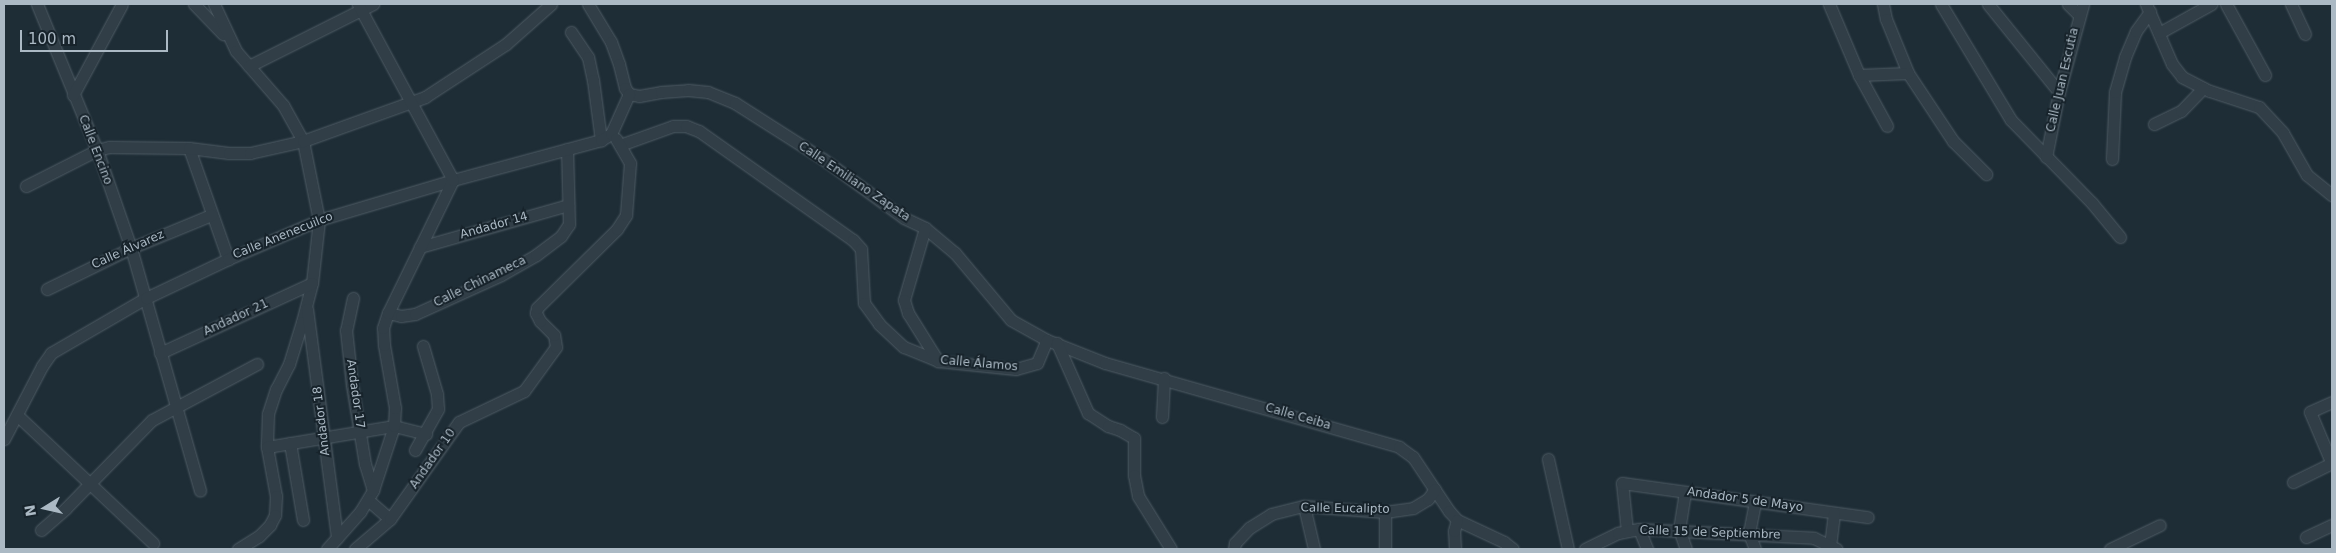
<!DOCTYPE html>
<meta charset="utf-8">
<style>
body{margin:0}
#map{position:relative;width:2336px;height:553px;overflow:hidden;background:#1e2d36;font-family:"DejaVu Sans",sans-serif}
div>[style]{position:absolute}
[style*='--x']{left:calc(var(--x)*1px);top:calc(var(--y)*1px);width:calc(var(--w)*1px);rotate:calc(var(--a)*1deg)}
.roads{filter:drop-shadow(0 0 1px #4f5c65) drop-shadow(0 0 1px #4f5c65)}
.minor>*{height:11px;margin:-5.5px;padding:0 5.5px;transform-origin:5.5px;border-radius:5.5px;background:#313e47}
span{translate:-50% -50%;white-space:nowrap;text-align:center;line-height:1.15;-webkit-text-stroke:4px #17232b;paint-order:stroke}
.street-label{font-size:12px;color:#abb9c4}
.frame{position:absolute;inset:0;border:5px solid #abb9c4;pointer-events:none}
.north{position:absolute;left:20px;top:483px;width:50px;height:50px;-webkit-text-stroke:4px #17232b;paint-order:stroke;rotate:260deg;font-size:14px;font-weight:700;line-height:20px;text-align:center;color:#abb9c4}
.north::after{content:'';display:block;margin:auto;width:18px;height:22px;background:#abb9c4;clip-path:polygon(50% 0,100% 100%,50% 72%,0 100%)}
.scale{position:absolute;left:20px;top:30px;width:148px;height:22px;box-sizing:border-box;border:2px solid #abb9c4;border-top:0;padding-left:6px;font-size:15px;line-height:18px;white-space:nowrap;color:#abb9c4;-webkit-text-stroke:4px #17232b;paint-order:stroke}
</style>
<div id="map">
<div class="roads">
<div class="minor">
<div style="--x:37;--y:4;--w:158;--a:67.7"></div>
<div style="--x:97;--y:150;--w:104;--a:70.9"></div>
<div style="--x:131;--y:248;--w:252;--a:74.1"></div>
<div style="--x:194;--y:4;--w:42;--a:46"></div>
<div style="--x:214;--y:4;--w:52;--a:64.9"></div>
<div style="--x:236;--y:51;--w:72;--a:49"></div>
<div style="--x:283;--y:105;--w:41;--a:60.9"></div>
<div style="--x:303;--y:141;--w:81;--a:78.6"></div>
<div style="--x:319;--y:220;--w:63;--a:96.3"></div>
<div style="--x:312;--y:283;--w:40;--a:104.4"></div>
<div style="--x:302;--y:322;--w:44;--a:107.2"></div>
<div style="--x:289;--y:364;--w:28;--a:117"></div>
<div style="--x:276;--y:389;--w:26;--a:108"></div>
<div style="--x:268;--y:414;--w:33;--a:92"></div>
<div style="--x:267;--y:447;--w:50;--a:79.6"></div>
<div style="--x:276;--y:496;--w:19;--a:93"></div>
<div style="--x:275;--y:515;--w:11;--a:117"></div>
<div style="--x:270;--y:525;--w:16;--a:135"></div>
<div style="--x:259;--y:536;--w:25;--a:148"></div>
<div style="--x:588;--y:4;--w:44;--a:58.8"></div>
<div style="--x:611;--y:42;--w:23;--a:70"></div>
<div style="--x:619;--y:64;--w:25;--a:76"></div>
<div style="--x:625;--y:88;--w:7;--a:56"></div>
<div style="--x:1829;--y:4;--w:77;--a:67.1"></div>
<div style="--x:1859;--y:75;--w:58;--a:61.2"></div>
<div style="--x:1883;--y:4;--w:15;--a:79"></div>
<div style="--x:1886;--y:19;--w:58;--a:67.8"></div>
<div style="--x:1908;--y:73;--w:82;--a:56.5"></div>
<div style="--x:1953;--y:141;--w:47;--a:45"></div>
<div style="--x:1941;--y:4;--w:135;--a:58.9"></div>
<div style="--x:2011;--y:120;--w:116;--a:45.7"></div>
<div style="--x:2092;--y:203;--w:44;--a:50.5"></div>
<div style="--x:1988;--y:4;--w:113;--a:51.1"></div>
<div style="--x:2068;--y:4;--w:14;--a:45"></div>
<div style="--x:2146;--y:4;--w:65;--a:66.6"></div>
<div style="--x:2172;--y:64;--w:16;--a:52"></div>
<div style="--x:2182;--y:77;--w:31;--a:27"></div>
<div style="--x:2210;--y:91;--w:52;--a:18.1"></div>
<div style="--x:2259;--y:107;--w:35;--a:47"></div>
<div style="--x:2283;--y:133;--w:48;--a:60.3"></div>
<div style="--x:2307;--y:175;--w:32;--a:39"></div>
<div style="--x:2226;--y:4;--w:81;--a:61.2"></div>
<div style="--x:2291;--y:4;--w:33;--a:65"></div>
<div style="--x:571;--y:32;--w:30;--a:56"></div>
<div style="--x:588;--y:57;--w:24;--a:78"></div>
<div style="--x:593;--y:80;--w:61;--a:82.4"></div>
<div style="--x:2159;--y:33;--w:60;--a:-29.1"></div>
<div style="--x:249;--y:66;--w:139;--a:-26.6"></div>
<div style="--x:1859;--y:75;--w:49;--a:-2.3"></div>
<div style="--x:629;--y:94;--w:10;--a:11"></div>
<div style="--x:639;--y:96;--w:22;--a:-10"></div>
<div style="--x:661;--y:92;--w:27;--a:-4"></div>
<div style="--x:688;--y:90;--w:20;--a:6"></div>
<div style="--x:708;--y:92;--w:29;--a:22"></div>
<div style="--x:735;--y:103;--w:104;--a:32.5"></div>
<div style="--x:823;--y:159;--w:100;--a:36.1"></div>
<div style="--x:904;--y:218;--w:23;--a:25"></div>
<div style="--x:925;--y:228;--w:39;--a:40"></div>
<div style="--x:955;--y:253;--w:87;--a:50.1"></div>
<div style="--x:1011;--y:320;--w:41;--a:29.1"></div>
<div style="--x:1047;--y:340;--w:62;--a:21.6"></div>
<div style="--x:1105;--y:363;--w:306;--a:15.9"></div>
<div style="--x:1399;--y:447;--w:17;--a:36"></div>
<div style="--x:1413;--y:457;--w:65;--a:56.3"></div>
<div style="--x:1449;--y:511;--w:12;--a:48"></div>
<div style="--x:1457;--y:520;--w:52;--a:25.1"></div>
<div style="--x:1504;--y:542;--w:11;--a:38"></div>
<div style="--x:73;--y:95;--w:103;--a:-61.7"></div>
<div style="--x:2154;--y:124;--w:30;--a:-26"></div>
<div style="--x:2181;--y:111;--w:32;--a:-46"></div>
<div style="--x:620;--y:145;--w:56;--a:-19.7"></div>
<div style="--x:673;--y:126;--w:13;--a:0"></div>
<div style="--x:686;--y:126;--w:14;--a:21"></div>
<div style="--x:699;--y:131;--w:189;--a:35.3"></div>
<div style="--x:853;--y:240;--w:12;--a:48"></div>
<div style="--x:861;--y:249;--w:54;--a:86.8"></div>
<div style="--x:864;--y:303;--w:26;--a:54"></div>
<div style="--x:879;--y:324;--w:34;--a:43"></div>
<div style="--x:904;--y:347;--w:37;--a:22"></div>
<div style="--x:938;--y:361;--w:78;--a:5.9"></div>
<div style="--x:1016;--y:369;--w:22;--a:-16"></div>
<div style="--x:1037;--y:363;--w:25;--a:-67"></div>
<div style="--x:189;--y:148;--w:118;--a:70.6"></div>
<div style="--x:2046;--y:157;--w:66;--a:-78.7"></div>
<div style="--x:2059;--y:92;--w:91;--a:-74.7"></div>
<div style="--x:2112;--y:159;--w:67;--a:-87.4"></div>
<div style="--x:2115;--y:92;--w:36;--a:-74"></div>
<div style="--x:2125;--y:57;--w:28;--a:-67"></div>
<div style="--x:2136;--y:31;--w:24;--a:-54"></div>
<div style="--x:26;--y:186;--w:80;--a:-26.9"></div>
<div style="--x:97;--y:150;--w:12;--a:-14"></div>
<div style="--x:109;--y:147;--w:80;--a:0.7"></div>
<div style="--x:189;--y:148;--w:40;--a:7.1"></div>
<div style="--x:229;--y:153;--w:21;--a:0"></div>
<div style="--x:250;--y:153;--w:54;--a:-12.8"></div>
<div style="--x:303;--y:141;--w:130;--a:-19.8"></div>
<div style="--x:425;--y:97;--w:97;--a:-33.2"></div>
<div style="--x:506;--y:44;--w:60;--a:-41.6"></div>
<div style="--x:925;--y:228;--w:75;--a:106.3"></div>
<div style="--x:904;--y:300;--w:14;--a:73"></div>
<div style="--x:908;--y:313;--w:57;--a:58"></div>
<div style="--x:420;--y:247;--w:154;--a:-15.8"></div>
<div style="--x:47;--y:289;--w:93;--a:-26"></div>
<div style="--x:131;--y:248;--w:87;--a:-22.4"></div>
<div style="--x:353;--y:298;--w:33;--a:102"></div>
<div style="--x:346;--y:330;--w:55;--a:83.8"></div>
<div style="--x:352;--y:385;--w:80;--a:80.7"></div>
<div style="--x:365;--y:464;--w:27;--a:73"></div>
<div style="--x:307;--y:309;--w:231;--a:82.5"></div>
<div style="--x:388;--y:313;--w:13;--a:13"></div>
<div style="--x:401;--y:316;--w:14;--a:-8"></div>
<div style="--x:415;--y:314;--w:94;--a:-24.4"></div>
<div style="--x:501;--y:275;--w:40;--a:-29.7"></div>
<div style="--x:536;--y:255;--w:31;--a:-37"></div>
<div style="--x:561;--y:236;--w:14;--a:-56"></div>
<div style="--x:569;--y:224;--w:75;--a:-91.5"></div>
<div style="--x:1057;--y:343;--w:77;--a:66.1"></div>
<div style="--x:1088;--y:413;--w:24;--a:33"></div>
<div style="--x:1108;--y:426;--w:13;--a:18"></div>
<div style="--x:1120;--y:430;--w:16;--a:30"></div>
<div style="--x:1134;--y:438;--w:37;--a:90"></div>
<div style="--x:1134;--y:475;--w:21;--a:79"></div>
<div style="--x:1138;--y:496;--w:62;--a:58.1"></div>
<div style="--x:160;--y:353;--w:167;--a:-24.7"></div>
<div style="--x:2332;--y:402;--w:24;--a:156"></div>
<div style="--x:2310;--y:412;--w:56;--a:67.1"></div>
<div style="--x:17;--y:415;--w:187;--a:43.3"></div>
<div style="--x:1162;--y:417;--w:39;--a:-87"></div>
<div style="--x:4;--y:439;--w:82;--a:-62.5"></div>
<div style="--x:42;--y:366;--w:16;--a:-55"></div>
<div style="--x:51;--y:353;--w:110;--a:-30.1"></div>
<div style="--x:146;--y:298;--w:91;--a:-25.4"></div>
<div style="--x:228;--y:259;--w:99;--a:-23.2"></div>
<div style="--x:319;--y:220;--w:140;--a:-16.6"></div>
<div style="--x:453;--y:180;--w:153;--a:-15.1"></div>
<div style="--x:601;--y:140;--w:12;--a:-31"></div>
<div style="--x:611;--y:134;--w:44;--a:-65.8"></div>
<div style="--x:290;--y:443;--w:78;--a:80.4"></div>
<div style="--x:267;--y:447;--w:129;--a:-9.4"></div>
<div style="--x:394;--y:426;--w:33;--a:14"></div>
<div style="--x:415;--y:450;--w:47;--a:-60.7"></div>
<div style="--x:438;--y:409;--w:15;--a:-94"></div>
<div style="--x:437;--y:394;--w:50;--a:-106.3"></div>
<div style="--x:1548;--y:459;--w:92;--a:77.5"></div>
<div style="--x:2293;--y:482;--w:43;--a:-26"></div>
<div style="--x:1685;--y:492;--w:37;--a:99"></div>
<div style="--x:1679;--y:529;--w:21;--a:71"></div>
<div style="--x:368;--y:500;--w:29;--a:41"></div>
<div style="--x:1304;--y:506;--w:44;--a:76.9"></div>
<div style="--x:1639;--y:529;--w:22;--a:68"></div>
<div style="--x:41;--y:530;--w:33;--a:-41"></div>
<div style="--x:66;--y:508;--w:123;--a:-45.7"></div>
<div style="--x:152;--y:420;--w:119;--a:-28.1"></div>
<div style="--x:1627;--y:531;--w:48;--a:-95.9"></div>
<div style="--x:1622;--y:483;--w:248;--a:7.9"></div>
<div style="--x:2306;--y:537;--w:29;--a:-25"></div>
<div style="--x:1830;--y:546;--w:33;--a:-83"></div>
<div style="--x:327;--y:549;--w:50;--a:-48.3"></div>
<div style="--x:360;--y:512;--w:26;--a:-59"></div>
<div style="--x:373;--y:490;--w:67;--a:-71.8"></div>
<div style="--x:394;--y:426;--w:18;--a:-87"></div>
<div style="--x:395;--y:408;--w:64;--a:-99.9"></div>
<div style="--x:384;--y:345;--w:17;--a:-93"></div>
<div style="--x:383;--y:328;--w:16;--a:-72"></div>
<div style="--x:388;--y:313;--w:148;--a:-64"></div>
<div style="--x:453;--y:180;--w:200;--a:-118.4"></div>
<div style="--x:355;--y:549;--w:46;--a:-40.6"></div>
<div style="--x:390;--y:519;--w:119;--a:-54.6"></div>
<div style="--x:459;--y:422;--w:72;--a:-25.5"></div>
<div style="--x:524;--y:391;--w:54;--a:-54"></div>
<div style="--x:556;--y:347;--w:12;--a:-99"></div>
<div style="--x:554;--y:335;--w:20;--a:-135"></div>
<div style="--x:540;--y:321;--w:9;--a:-117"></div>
<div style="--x:536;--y:313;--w:5;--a:-79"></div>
<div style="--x:537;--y:308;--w:112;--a:-44.6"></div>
<div style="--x:617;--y:229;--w:17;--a:-57"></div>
<div style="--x:626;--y:215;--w:52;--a:-85.6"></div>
<div style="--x:630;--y:163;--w:28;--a:-120"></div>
<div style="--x:1234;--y:549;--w:6;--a:-81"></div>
<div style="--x:1235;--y:543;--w:21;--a:-47"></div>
<div style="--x:1249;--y:528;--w:26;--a:-32"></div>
<div style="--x:1271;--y:514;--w:34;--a:-14"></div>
<div style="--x:1304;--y:506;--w:81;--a:4.2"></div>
<div style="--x:1385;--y:512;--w:28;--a:-8"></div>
<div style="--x:1413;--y:508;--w:17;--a:-31"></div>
<div style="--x:1428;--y:499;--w:12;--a:-55"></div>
<div style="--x:1385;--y:549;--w:37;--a:-90"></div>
<div style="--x:1455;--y:549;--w:18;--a:-93"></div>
<div style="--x:1454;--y:531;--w:11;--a:-75"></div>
<div style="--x:1585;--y:549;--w:37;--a:-26"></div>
<div style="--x:1618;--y:533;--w:21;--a:-11"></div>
<div style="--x:1639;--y:529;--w:175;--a:2.9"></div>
<div style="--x:1814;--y:538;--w:25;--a:26"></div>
<div style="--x:1755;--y:549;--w:17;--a:-111"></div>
<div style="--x:1749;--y:533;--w:32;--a:-79"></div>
<div style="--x:2110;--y:549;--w:55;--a:-25.6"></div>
</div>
</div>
<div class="street-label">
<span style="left:2063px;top:80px;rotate:-77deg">Calle Juan Escutia</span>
<span style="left:95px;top:150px;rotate:69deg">Calle Encino</span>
<span style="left:854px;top:182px;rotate:34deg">Calle Emiliano Zapata</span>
<span style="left:494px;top:226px;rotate:-16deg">Andador 14</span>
<span style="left:283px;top:236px;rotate:-22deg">Calle Anenecuilco</span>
<span style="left:128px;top:250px;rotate:-24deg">Calle Álvarez</span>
<span style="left:480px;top:282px;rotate:-26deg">Calle Chinameca</span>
<span style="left:236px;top:318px;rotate:-25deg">Andador 21</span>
<span style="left:979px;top:364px;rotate:5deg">Calle Álamos</span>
<span style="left:355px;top:394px;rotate:82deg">Andador 17</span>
<span style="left:1298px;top:417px;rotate:16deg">Calle Ceiba</span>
<span style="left:322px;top:421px;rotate:-97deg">Andador 18</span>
<span style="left:433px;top:459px;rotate:-55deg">Andador 10</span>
<span style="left:1745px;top:500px;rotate:8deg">Andador 5 de Mayo</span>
<span style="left:1345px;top:509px;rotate:1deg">Calle Eucalipto</span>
<span style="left:1710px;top:533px;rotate:2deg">Calle 15 de Septiembre</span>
</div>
<div class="frame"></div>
<div class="north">N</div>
<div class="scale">100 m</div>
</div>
